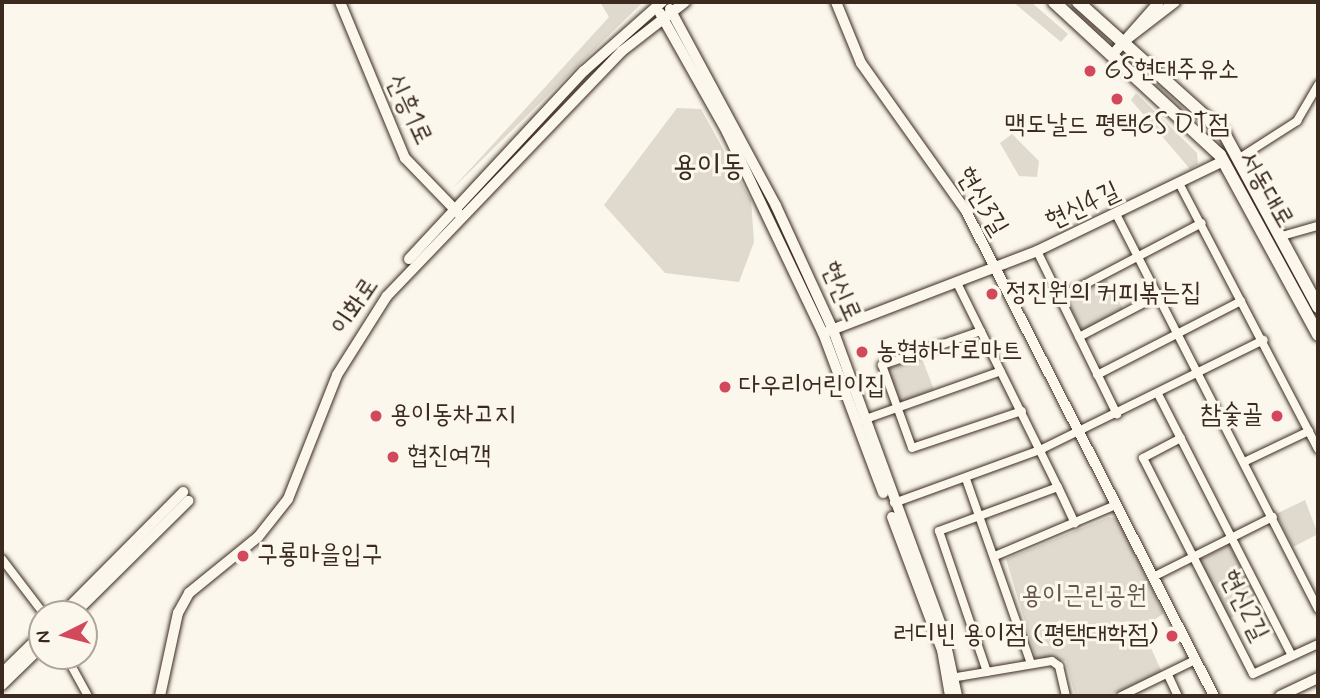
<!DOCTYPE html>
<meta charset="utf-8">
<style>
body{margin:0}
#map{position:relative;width:1320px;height:698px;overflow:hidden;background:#fbf7ec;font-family:Mynerve,"Poor Story",sans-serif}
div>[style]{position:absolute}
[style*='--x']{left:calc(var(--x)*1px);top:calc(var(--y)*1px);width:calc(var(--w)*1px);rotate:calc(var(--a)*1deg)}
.green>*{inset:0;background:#dfd9ce;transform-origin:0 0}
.roads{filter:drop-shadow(0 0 2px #3b2a1e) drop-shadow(0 0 2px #3b2a1e)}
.minor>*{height:8px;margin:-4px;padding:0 4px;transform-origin:4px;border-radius:4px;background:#fbf7ec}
.tertiary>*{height:10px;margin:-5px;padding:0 5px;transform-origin:5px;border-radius:5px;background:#fbf7ec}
.secondary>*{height:10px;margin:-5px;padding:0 5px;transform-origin:5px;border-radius:5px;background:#fbf7ec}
.primary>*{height:12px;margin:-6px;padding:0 6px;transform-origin:6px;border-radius:6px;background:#fbf7ec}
.dots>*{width:19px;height:19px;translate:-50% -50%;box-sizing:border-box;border:4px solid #fbf7ec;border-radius:50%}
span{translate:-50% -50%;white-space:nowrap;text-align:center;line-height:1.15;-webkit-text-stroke:6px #fbf7ec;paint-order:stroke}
.poi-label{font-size:26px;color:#3b2a1e}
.left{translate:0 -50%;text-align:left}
.right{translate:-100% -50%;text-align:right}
.street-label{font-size:26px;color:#3b2a1e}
.park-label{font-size:26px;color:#64564a}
.quarter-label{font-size:30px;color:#3b2a1e}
.frame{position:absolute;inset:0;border:4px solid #3b2a1e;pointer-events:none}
.north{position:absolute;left:28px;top:600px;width:70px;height:70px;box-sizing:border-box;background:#fbf7ec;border:2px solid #aea59a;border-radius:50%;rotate:264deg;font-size:19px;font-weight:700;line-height:28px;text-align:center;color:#3b2a1e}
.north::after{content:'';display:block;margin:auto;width:24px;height:32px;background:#d1495b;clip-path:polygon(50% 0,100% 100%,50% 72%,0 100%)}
</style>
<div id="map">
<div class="green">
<div style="clip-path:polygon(600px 2px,643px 2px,452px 189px,609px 17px)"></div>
<div style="clip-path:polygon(1013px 2px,1031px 2px,1068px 34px,1061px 42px)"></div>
<div style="clip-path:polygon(1136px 93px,1197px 153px,1198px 164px,1190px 169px,1131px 100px)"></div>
<div style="clip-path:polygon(677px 108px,701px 109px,751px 200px,754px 242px,739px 282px,665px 273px,604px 205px)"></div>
<div style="clip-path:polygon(1012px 134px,1039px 161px,1037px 177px,1019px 176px,1000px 143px)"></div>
<div style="left:1106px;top:278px;width:38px;height:46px;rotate:61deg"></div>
<div style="left:921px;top:356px;width:36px;height:36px;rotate:69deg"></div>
<div style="clip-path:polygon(1305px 500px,1318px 534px,1293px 547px,1276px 514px)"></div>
<div style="clip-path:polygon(1109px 517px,1117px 518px,1164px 613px,1142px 629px,1162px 672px,1108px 696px,1075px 696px,1066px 661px,1036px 658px,1006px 559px)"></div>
<div style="left:1229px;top:544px;width:66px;height:36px;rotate:62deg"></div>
</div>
<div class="roads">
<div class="minor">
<div style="--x:1241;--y:157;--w:67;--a:-32.7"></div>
<div style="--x:1297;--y:121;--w:42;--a:-59.7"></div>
<div style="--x:1180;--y:185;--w:298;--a:62.4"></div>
<div style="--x:1116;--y:214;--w:444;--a:62.9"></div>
<div style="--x:1282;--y:236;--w:37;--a:-16"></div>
<div style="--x:1037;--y:251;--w:182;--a:63.9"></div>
<div style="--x:958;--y:285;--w:225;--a:63.7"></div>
<div style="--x:1058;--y:487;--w:127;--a:159.7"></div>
<div style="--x:939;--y:531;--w:149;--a:71.2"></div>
<div style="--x:1059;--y:298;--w:161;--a:-27.7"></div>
<div style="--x:981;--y:331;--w:105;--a:161"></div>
<div style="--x:882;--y:365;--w:88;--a:70.1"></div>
<div style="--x:912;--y:448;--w:116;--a:-18.6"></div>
<div style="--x:1079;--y:337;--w:88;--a:-27.7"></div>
<div style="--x:1097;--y:375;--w:162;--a:-27.2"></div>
<div style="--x:1158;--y:394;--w:294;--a:62.9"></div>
<div style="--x:863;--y:420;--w:146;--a:-19.5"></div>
<div style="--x:1181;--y:438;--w:43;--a:152.2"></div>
<div style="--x:1143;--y:458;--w:242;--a:63"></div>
<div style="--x:1253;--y:674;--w:72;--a:-24.8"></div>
<div style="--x:1244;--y:462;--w:72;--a:-25.5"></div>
<div style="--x:966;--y:479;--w:196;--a:70.6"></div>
<div style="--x:1058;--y:487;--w:40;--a:65"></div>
<div style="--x:894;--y:503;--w:158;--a:-20"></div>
<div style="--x:1042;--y:449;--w:247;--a:-26.2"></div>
<div style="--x:995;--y:556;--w:131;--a:-22.9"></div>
<div style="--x:2;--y:559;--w:69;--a:52.6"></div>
<div style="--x:1153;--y:577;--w:134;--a:-26.6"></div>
<div style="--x:66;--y:656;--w:46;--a:61.2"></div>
<div style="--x:1168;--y:675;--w:23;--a:65"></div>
<div style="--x:957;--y:677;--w:96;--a:-9.6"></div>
<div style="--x:1052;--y:661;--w:9;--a:36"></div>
<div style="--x:1059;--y:666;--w:31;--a:77"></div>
<div style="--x:1121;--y:696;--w:82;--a:-25.9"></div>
</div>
<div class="tertiary">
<div style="--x:340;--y:2;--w:169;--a:67.4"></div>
<div style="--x:405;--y:158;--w:79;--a:46"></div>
<div style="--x:836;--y:2;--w:66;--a:67.7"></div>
<div style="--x:861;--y:63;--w:181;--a:54.6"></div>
<div style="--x:966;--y:211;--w:545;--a:62.92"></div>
<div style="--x:670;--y:9;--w:224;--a:61.7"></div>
<div style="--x:776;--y:206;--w:136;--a:65.3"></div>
<div style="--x:833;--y:330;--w:320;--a:69.9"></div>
<div style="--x:943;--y:631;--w:66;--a:77.8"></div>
<div style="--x:660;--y:13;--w:137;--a:60.6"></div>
<div style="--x:727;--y:132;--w:223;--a:64.5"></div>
<div style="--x:823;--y:333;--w:171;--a:69.4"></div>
<div style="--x:1123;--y:42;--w:66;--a:-37.6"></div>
<div style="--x:1113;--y:54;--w:69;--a:-48.5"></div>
<div style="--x:409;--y:259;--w:257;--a:-47.1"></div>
<div style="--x:584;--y:71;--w:104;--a:-41.5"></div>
<div style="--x:829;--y:331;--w:223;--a:-21"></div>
<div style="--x:1037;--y:251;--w:207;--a:-25.8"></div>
<div style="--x:892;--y:517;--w:142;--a:69.4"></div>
<div style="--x:942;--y:650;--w:47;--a:80.1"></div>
<div style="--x:62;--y:614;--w:172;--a:-45.2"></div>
<div style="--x:74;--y:614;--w:161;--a:-44.7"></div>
<div style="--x:2;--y:673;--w:56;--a:-44.3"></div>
<div style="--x:2;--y:685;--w:56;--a:-44.3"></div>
<div style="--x:160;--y:696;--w:85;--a:-77.8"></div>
<div style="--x:178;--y:613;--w:23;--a:-61"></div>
<div style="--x:189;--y:593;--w:89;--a:-39.1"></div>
<div style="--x:258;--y:537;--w:48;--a:-51.7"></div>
<div style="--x:288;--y:499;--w:133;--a:-68.4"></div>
<div style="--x:337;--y:375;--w:93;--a:-57.7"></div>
<div style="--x:387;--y:296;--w:339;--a:-46.2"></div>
<div style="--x:622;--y:51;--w:80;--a:-37.9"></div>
</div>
<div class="secondary">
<div style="--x:1280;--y:696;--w:42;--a:-25.3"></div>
</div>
<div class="primary">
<div style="--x:1054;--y:2;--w:226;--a:42.7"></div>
<div style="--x:1220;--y:155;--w:205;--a:61.4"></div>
<div style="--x:1078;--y:2;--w:196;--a:41.9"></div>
<div style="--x:1224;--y:133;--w:198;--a:61.6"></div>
</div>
</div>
<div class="dots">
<div style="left:1090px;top:71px;background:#d1495b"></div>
<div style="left:1117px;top:99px;background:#d1495b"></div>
<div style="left:992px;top:294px;background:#d1495b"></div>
<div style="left:862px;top:352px;background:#d1495b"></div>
<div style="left:725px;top:387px;background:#d1495b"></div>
<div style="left:376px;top:416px;background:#d1495b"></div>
<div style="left:1277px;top:416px;background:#d1495b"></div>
<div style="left:393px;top:457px;background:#d1495b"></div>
<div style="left:243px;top:556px;background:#d1495b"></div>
<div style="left:1172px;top:636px;background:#d1495b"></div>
</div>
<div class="poi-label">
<span class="left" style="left:1104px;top:71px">GS현대주유소</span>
<span style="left:1117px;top:126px">맥도날드 평택GS DT점</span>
<span class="left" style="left:1006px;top:294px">정진원의 커피볶는집</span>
<span class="left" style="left:876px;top:352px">농협하나로마트</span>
<span class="left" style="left:739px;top:387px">다우리어린이집</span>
<span class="left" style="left:390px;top:416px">용이동차고지</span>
<span class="right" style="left:1263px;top:416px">참숯골</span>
<span class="left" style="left:407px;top:457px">협진여객</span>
<span class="left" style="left:257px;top:556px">구룡마을입구</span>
<span class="right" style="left:1158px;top:636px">러디빈 용이점 (평택대학점)</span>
</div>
<div class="street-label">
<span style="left:408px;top:110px;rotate:65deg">신흥1로</span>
<span style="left:1265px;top:190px;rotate:60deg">서동대로</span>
<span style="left:981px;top:202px;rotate:59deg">현신3길</span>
<span style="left:1083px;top:207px;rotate:-25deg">현신4길</span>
<span style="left:840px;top:292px;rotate:66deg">현신로</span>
<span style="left:356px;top:307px;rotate:-56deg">이화로</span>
<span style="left:1243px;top:606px;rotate:63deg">현신2길</span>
</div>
<div class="park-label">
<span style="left:1084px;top:597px">용이근린공원</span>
</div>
<div class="quarter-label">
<span style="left:709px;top:167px">용이동</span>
</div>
<div class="frame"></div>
<div class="north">N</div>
</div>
